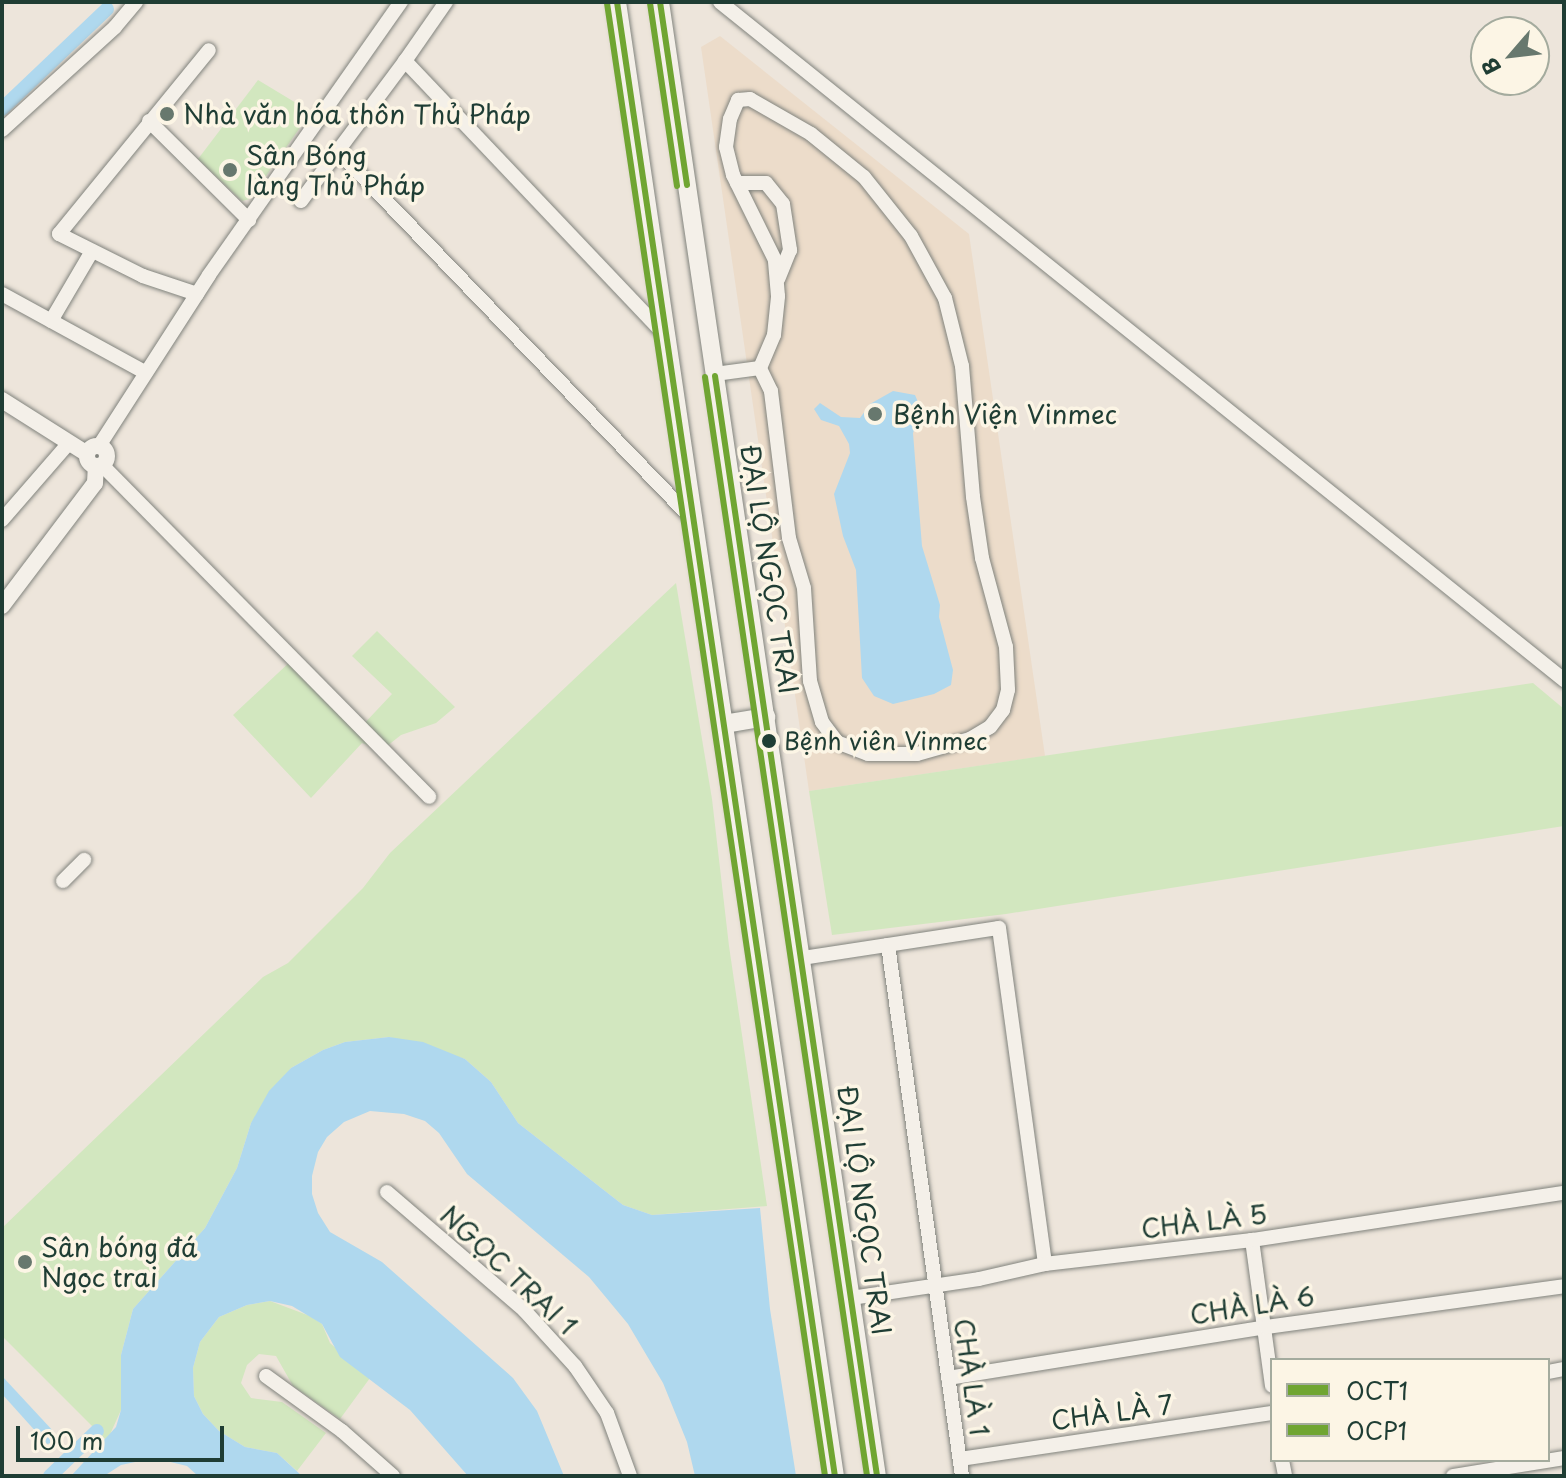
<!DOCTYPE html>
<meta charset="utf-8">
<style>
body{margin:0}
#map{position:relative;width:1566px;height:1478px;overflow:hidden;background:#ede5db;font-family:"Playpen Sans",sans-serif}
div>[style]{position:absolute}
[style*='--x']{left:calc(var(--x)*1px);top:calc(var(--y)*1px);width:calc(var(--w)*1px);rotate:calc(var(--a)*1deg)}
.built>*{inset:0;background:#ecdcca}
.green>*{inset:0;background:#d2e7bf}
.water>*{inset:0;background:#afd8ee}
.canal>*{height:14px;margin:-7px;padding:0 7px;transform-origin:7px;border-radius:7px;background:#afd8ee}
.roads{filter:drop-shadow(0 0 2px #81837d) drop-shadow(0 0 2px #81837d)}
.minor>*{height:14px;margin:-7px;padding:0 7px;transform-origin:7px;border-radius:7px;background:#f4f0e9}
.tertiary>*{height:16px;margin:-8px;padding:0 8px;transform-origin:8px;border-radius:8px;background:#f4f0e9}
.tertiary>.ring{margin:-8px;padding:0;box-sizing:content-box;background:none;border:16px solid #f4f0e9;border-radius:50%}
.secondary>*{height:18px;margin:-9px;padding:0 9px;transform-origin:9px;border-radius:9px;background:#f4f0e9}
.bus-1>*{height:6px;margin:-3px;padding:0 3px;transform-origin:3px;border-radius:3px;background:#70a532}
.bus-2>*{height:6px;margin:-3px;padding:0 3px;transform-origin:3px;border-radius:3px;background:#70a532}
.dots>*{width:22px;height:22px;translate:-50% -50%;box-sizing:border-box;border:4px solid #fcf5e5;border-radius:50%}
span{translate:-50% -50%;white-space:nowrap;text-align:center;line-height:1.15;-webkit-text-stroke:7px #fcf5e5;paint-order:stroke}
.bus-label{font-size:24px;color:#1f3d34}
.left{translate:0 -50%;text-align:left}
.poi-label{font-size:26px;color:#1f3d34}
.street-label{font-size:26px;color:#1f3d34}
.frame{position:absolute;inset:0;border:4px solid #1f3d34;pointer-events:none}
.legend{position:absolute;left:1270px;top:1358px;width:280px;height:104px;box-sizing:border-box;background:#fcf5e5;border:2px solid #a4ab9e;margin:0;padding:10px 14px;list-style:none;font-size:24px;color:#1f3d34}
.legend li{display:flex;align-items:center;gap:16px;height:40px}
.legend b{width:40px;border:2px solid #a4ab9e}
.north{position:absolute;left:1470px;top:16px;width:80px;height:80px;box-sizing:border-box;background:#fcf5e5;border:2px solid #a4ab9e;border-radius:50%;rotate:242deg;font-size:22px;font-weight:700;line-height:32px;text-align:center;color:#1f3d34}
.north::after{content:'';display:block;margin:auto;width:28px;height:36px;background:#67786e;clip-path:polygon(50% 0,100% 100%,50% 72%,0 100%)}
.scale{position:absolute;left:16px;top:1426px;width:208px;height:36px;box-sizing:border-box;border:4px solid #1f3d34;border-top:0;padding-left:10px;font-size:24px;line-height:28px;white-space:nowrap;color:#1f3d34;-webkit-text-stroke:6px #fcf5e5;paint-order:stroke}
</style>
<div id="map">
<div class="built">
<div style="clip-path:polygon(720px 36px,969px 234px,1045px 756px,809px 791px,701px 47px)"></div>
</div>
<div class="green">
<div style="clip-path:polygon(258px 80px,311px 112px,250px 199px,242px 201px,198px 159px)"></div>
<div style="clip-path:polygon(676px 583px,712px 799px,729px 946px,767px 1206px,652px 1215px,623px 1205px,518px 1123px,491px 1082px,465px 1059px,389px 1037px,345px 1042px,323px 1050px,291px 1068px,251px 1123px,237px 1168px,205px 1228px,133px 1309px,121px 1355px,121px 1410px,107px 1441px,2px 1336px,2px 1228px,263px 977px,288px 963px,363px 888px,390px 853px)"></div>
<div style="clip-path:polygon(377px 631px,455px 707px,436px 723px,401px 735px,382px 750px,362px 743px,311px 798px,233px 715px,293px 659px,360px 728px,392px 694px,352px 656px)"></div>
<div style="clip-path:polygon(1533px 683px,1564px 709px,1564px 826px,1006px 914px,832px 935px,809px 791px)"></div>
<div style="clip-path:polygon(270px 1301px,310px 1316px,322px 1324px,330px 1343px,370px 1378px,340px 1419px,293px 1386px,276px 1356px,259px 1354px,247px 1365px,241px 1383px,251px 1398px,282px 1402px,326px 1433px,297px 1471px,277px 1453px,245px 1447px,219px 1431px,203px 1414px,194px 1396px,193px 1368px,200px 1342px,219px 1317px,247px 1305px)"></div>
</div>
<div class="water">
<div style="clip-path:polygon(893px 391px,915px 395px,918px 402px,920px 416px,913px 433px,922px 546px,940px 605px,939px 617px,953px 670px,951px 685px,934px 694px,893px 704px,874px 696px,862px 678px,856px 570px,843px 536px,834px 494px,850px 453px,849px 444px,839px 426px,821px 420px,814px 409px,820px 403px,841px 417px,860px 418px,870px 404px)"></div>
<div style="clip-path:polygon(389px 1037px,423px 1042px,465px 1059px,491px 1082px,518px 1123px,623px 1205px,652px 1215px,760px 1208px,770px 1309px,796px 1476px,695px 1476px,687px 1442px,663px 1383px,628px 1324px,589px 1277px,467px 1174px,439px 1133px,425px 1121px,404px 1114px,370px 1111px,344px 1122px,327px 1137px,318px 1152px,312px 1176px,312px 1194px,318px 1213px,330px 1232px,382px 1262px,513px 1378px,537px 1411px,564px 1476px,468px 1476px,410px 1410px,340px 1357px,322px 1324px,292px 1306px,270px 1301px,247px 1305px,219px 1317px,200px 1342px,193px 1368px,194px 1396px,203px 1414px,219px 1431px,245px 1447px,277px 1453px,302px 1476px,198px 1476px,187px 1466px,154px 1458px,121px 1465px,104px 1476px,71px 1476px,116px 1427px,121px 1410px,121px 1355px,133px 1309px,205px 1228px,237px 1168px,251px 1123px,269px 1091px,291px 1068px,323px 1050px,345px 1042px)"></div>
<div style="clip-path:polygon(2px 1376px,54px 1432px,55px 1442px,47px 1444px,2px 1394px)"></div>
</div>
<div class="canal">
<div style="--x:2;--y:109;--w:145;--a:-43.6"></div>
<div style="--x:50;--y:1476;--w:65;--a:-43.8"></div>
</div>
<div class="roads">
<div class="minor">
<div style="--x:720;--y:2;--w:1083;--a:38.78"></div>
<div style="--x:405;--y:61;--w:72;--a:-55.2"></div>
<div style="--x:149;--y:121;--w:141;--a:44.7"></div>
<div style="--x:2;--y:130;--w:153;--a:-42.3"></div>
<div style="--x:115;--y:27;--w:33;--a:-50"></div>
<div style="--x:737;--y:183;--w:29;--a:0"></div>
<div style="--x:766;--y:183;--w:27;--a:51"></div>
<div style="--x:783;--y:204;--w:47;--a:81.3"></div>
<div style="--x:790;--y:250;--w:31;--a:112"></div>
<div style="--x:301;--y:201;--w:62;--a:-53.5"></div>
<div style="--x:2;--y:294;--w:164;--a:28.7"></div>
<div style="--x:197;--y:294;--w:57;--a:-161.6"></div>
<div style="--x:143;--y:276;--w:94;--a:-153.4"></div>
<div style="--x:59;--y:234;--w:237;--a:-50.8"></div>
<div style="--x:51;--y:321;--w:81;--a:-59.6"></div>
<div style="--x:668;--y:338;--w:382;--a:-133.5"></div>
<div style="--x:405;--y:61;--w:112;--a:126.7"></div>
<div style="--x:338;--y:151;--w:513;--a:46.1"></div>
<div style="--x:715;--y:374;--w:45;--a:-7.6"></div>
<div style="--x:760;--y:368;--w:36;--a:-67"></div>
<div style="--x:774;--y:335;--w:39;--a:-84"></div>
<div style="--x:778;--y:296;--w:36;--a:-95"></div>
<div style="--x:775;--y:260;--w:95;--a:-116.3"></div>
<div style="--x:733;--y:175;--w:29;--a:-104"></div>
<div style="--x:726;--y:147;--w:28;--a:-82"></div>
<div style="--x:730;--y:119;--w:21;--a:-67"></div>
<div style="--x:738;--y:100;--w:12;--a:-5"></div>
<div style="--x:750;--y:99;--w:70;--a:29.8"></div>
<div style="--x:811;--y:134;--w:68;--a:39.1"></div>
<div style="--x:864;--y:177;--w:75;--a:51.5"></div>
<div style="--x:911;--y:236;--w:71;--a:61.3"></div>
<div style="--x:945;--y:298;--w:70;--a:76"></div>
<div style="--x:962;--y:366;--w:131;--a:85.2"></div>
<div style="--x:973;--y:497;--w:62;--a:81.6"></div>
<div style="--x:982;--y:558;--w:92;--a:74.9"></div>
<div style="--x:1006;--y:647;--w:43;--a:87.3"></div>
<div style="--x:1008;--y:690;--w:21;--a:104"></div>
<div style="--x:1003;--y:710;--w:21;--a:127"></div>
<div style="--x:990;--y:727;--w:23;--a:149"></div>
<div style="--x:970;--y:739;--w:55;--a:164.2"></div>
<div style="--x:917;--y:754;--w:49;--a:180"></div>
<div style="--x:868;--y:754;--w:33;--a:-159"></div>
<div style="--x:837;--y:742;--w:25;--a:-127"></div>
<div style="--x:822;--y:722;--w:43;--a:-106.3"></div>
<div style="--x:810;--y:681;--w:93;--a:-93.7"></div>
<div style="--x:804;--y:588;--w:52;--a:-106.7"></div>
<div style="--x:789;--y:538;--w:148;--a:-97"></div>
<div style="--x:771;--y:391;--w:25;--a:-116"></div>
<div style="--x:99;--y:446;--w:203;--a:-57.2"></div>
<div style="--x:209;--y:275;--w:334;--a:-54.9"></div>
<div style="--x:102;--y:465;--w:466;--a:45.4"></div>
<div style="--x:2;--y:520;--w:101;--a:-49"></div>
<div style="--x:63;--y:881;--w:30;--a:-45"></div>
<div style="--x:888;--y:945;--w:536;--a:82.07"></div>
<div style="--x:802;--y:958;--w:199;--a:-8.7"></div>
<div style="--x:999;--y:928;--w:339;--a:82.2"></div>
<div style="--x:387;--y:1192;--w:181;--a:40.7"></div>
<div style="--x:524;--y:1310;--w:76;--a:47.7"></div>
<div style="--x:575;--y:1366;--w:57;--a:55.8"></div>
<div style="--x:607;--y:1413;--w:67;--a:69.9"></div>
<div style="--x:1252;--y:1240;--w:147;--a:82.2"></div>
<div style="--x:851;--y:1298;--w:129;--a:-8.4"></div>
<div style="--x:979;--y:1279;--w:68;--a:-12.8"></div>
<div style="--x:1045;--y:1264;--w:208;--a:-6.6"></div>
<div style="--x:1252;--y:1240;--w:316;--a:-8.6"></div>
<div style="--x:1548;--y:1372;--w:16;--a:-11"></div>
<div style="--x:266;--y:1376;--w:94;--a:35.9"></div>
<div style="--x:342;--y:1431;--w:68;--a:41.4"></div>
<div style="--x:948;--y:1378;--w:322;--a:-9.1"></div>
<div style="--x:1266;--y:1327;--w:301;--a:-7.8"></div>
<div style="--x:960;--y:1459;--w:315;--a:-8.4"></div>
<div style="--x:1282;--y:1460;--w:16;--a:79"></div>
<div style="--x:1453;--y:1476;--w:112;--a:-9.2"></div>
</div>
<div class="tertiary">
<div style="--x:2;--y:400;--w:101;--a:32.4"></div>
<div class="ring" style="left:87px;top:446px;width:4px;height:4px"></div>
<div style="--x:2;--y:606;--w:154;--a:-52.9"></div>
<div style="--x:95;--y:483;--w:17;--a:-87"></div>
</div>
<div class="secondary">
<div style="--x:617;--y:2;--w:1490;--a:81.59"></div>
<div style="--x:660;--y:2;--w:1490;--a:81.63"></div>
<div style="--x:724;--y:724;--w:43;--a:-9.5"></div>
</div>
</div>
<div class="bus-1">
<div style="--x:617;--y:2;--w:1490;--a:81.59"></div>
<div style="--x:660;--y:2;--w:185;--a:81.6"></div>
<div style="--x:715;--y:376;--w:1112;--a:81.62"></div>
</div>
<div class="bus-2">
<div style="--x:607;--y:3;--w:1489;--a:81.58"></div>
<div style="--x:650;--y:3;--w:185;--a:81.6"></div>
<div style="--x:705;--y:377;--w:1111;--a:81.61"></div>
</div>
<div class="dots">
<div style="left:167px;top:114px;background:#67786e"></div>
<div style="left:230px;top:170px;background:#67786e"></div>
<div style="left:875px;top:414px;background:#67786e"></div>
<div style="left:769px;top:741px;background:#1f3d34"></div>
<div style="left:25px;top:1262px;background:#67786e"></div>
</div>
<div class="bus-label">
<span class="left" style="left:784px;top:741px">Bệnh viên Vinmec</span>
</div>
<div class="poi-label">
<span class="left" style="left:183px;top:114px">Nhà văn hóa thôn Thủ Pháp</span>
<span class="left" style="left:246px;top:170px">Sân Bóng<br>làng Thủ Pháp</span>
<span class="left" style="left:893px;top:414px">Bệnh Viện Vinmec</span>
<span class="left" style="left:41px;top:1262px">Sân bóng đá<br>Ngọc trai</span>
</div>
<div class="street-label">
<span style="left:770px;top:569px;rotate:81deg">ĐẠI LỘ NGỌC TRAI</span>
<span style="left:865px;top:1210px;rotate:82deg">ĐẠI LỘ NGỌC TRAI</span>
<span style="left:1204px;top:1221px;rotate:-7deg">CHÀ LÀ 5</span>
<span style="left:509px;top:1270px;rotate:43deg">NGỌC TRAI 1</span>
<span style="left:1252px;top:1305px;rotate:-9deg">CHÀ LÀ 6</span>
<span style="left:972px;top:1377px;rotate:82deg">CHÀ LÀ 1</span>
<span style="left:1112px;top:1412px;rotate:-8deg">CHÀ LÀ 7</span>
</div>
<div class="frame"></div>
<ul class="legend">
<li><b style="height:10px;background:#70a532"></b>OCT1</li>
<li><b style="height:10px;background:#70a532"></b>OCP1</li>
</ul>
<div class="north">B</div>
<div class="scale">100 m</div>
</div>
